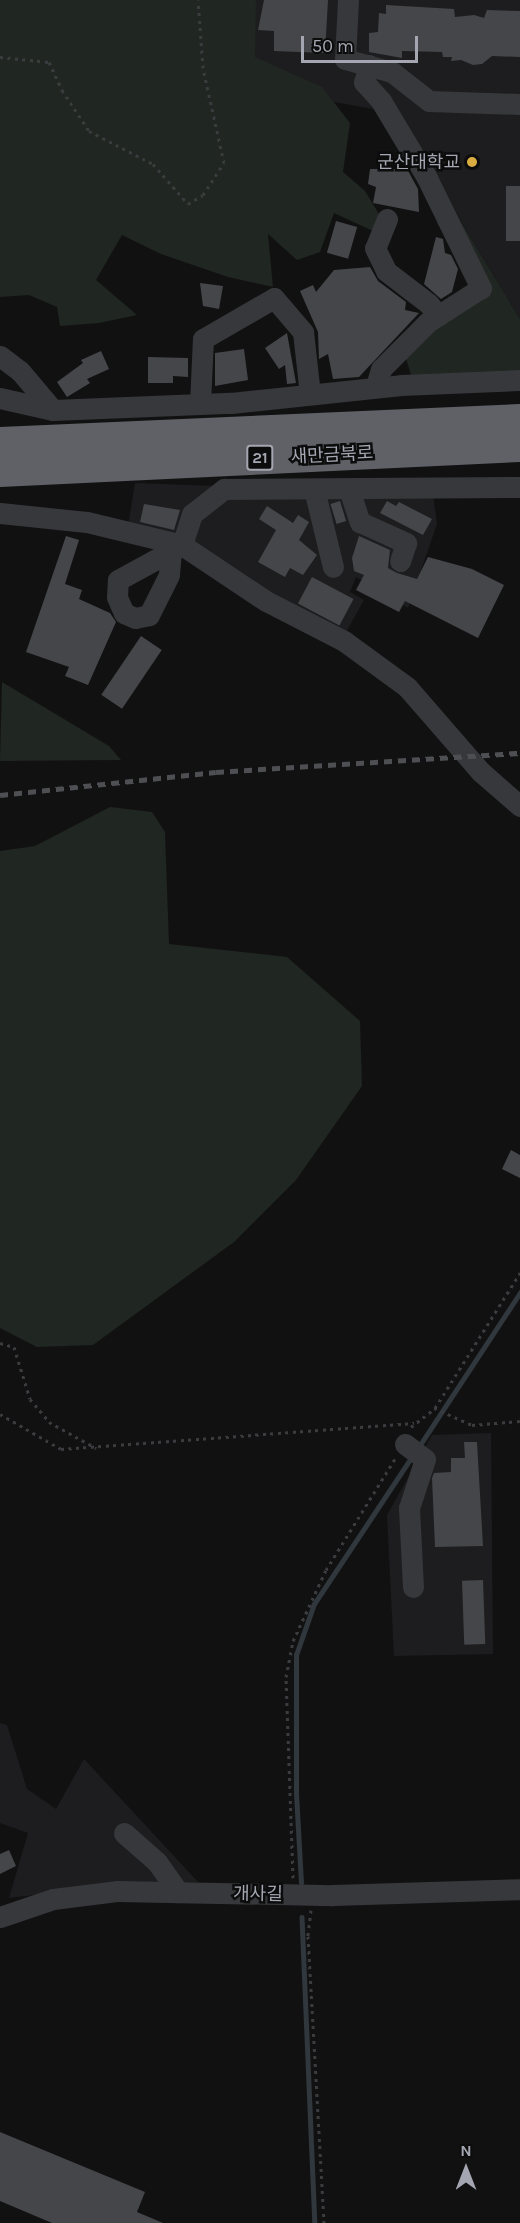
<!DOCTYPE html>
<meta charset="utf-8">
<style>
body{margin:0}
#map{position:relative;width:520px;height:2223px;overflow:hidden;background:#111112;font-family:Karla,"Noto Sans KR",sans-serif}
div>[style]{position:absolute}
[style*='--x']{left:calc(var(--x)*1px);top:calc(var(--y)*1px);width:calc(var(--w)*1px);rotate:calc(var(--a)*1deg)}
.built>*{inset:0;background:#1d1d1f}
.green>*{inset:0;background:#202621}
.stream>*{height:4.5px;margin:-2.25px;padding:0 2.25px;transform-origin:2.25px;border-radius:2.25px;background:#30373d}
.building>*{inset:0;background:#45464a;transform-origin:0 0}
.path>*{height:3px;margin-top:-1.5px;transform-origin:0;background:repeating-linear-gradient(90deg,#3a3c3f 0 3px,transparent 0 7.5px)}
.minor>*{height:21px;margin:-10.5px;padding:0 10.5px;transform-origin:10.5px;border-radius:10.5px;background:#37383b}
.highway>*{height:32px;margin:-16px;padding:0 16px;transform-origin:16px;border-radius:16px;background:#5f6167}
.rail>*{height:4.5px;margin-top:-2.25px;transform-origin:0;background:repeating-linear-gradient(90deg,#4e4f53 0 8px,transparent 0 14px)}
.dots>*{width:16px;height:16px;translate:-50% -50%;box-sizing:border-box;border:3px solid #0c0c0d;border-radius:50%}
span{translate:-50% -50%;white-space:nowrap;text-align:center;line-height:1.15;-webkit-text-stroke:5px #0c0c0d;paint-order:stroke}
.shield-label span{padding:2px 4px;background:#0c0c0d;border:2px solid;border-radius:4px;-webkit-text-stroke-width:0}
.shield-label{font-size:16px;color:#a4a7b1;font-weight:700}
.poi-label{font-size:18px;color:#a4a7b1}
.right{translate:-100% -50%;text-align:right}
.street-label{font-size:18px;color:#a4a7b1}
.north{position:absolute;left:436px;top:2139px;width:60px;height:60px;-webkit-text-stroke:4px #0c0c0d;paint-order:stroke;rotate:0deg;font-size:16px;font-weight:700;line-height:24px;text-align:center;color:#a4a7b1}
.north::after{content:'';display:block;margin:auto;width:21px;height:27px;background:#a4a7b1;clip-path:polygon(50% 0,100% 100%,50% 72%,0 100%)}
.scale{position:absolute;left:301px;top:36px;width:117px;height:27px;box-sizing:border-box;border:3px solid #a4a7b1;border-top:0;padding-left:8px;font-size:18px;line-height:21px;white-space:nowrap;color:#a4a7b1;-webkit-text-stroke:4px #0c0c0d;paint-order:stroke}
</style>
<div id="map">
<div class="built">
<div style="clip-path:polygon(54px 0,520px 0,520px 319px,396px 113px,221px 82px)"></div>
<div style="clip-path:polygon(135px 483px,433px 494px,437px 524px,408px 608px,356px 577px,350px 592px,364px 600px,345px 634px,128px 526px)"></div>
<div style="clip-path:polygon(491px 1433px,493px 1654px,394px 1656px,387px 1515px,432px 1435px)"></div>
<div style="clip-path:polygon(0 1723px,7px 1725px,27px 1789px,56px 1809px,84px 1759px,198px 1882px,91px 1888px,9px 1898px,28px 1833px,0 1823px)"></div>
</div>
<div class="green">
<div style="clip-path:polygon(0 0,256px 0,255px 57px,322px 87px,350px 123px,343px 172px,365px 191px,379px 214px,373px 231px,334px 213px,320px 252px,297px 260px,268px 234px,273px 287px,228px 277px,161px 254px,122px 235px,96px 280px,137px 315px,99px 323px,60px 326px,57px 307px,29px 295px,0 297px)"></div>
<div style="clip-path:polygon(454px 210px,520px 319px,520px 371px,411px 375px,405px 355px,476px 287px,437px 223px)"></div>
<div style="clip-path:polygon(2px 682px,109px 746px,121px 760px,0 761px)"></div>
<div style="clip-path:polygon(110px 807px,152px 812px,165px 832px,169px 944px,287px 957px,360px 1021px,362px 1086px,296px 1180px,234px 1242px,93px 1345px,37px 1347px,0 1328px,0 851px,35px 846px)"></div>
</div>
<div class="stream">
<div style="--x:418;--y:1448;--w:186;--a:-56.7"></div>
<div style="--x:301;--y:1883;--w:89;--a:-93.2"></div>
<div style="--x:296;--y:1794;--w:139;--a:-90"></div>
<div style="--x:296;--y:1655;--w:54;--a:-70.6"></div>
<div style="--x:314;--y:1604;--w:175;--a:-56.4"></div>
<div style="--x:302;--y:1917;--w:306;--a:87.6"></div>
</div>
<div class="building">
<div style="clip-path:polygon(264px 0,328px 0,325px 53px,274px 51px,274px 31px,258px 30px)"></div>
<div style="clip-path:polygon(386px 5px,454px 9px,455px 17px,474px 15px,484px 18px,487px 10px,520px 11px,520px 57px,492px 56px,482px 64px,473px 65px,461px 60px,451px 61px,452px 57px,443px 57px,442px 52px,402px 51px,402px 58px,369px 52px,369px 33px,378px 32px,379px 13px,386px 14px)"></div>
<div style="clip-path:polygon(370px 169px,407px 169px,418px 189px,419px 212px,373px 203px,376px 187px,368px 184px)"></div>
<div style="left:506px;top:186px;width:14px;height:55px"></div>
<div style="left:336px;top:221px;width:22px;height:33px;rotate:16deg"></div>
<div style="clip-path:polygon(436px 237px,443px 239px,445px 253px,451px 255px,458px 269px,452px 292px,441px 299px,424px 284px)"></div>
<div style="clip-path:polygon(370px 267px,378px 281px,406px 302px,405px 310px,419px 313px,359px 377px,333px 379px,328px 354px,319px 359px,318px 332px,300px 291px,313px 285px,316px 292px,334px 270px)"></div>
<div style="clip-path:polygon(200px 283px,223px 286px,219px 309px,203px 306px)"></div>
<div style="clip-path:polygon(287px 333px,296px 383px,287px 384px,285px 365px,279px 369px,265px 348px)"></div>
<div style="clip-path:polygon(244px 349px,248px 380px,215px 386px,215px 353px)"></div>
<div style="clip-path:polygon(101px 351px,109px 369px,87px 379px,90px 383px,67px 397px,57px 382px,83px 363px,81px 360px)"></div>
<div style="clip-path:polygon(148px 357px,188px 358px,188px 377px,173px 376px,173px 383px,148px 383px)"></div>
<div style="left:340px;top:501px;width:21px;height:10px;rotate:73deg"></div>
<div style="clip-path:polygon(387px 501px,396px 506px,399px 502px,432px 519px,423px 535px,380px 513px)"></div>
<div style="clip-path:polygon(144px 504px,180px 510px,174px 530px,140px 522px)"></div>
<div style="clip-path:polygon(267px 506px,293px 523px,298px 515px,309px 522px,299px 540px,317px 555px,303px 575px,290px 568px,285px 577px,258px 562px,276px 530px,259px 519px)"></div>
<div style="clip-path:polygon(66px 536px,79px 540px,65px 584px,82px 590px,79px 599px,110px 613px,116px 622px,88px 685px,65px 676px,69px 667px,26px 652px)"></div>
<div style="clip-path:polygon(359px 536px,390px 550px,388px 568px,397px 573px,417px 579px,428px 557px,472px 569px,504px 585px,478px 638px,405px 601px,399px 612px,356px 590px,364px 575px,354px 571px,352px 558px)"></div>
<div style="left:312px;top:577px;width:47px;height:30px;rotate:28deg"></div>
<div style="left:141px;top:636px;width:25px;height:71px;rotate:34deg"></div>
<div style="clip-path:polygon(511px 1150px,520px 1155px,520px 1178px,502px 1169px)"></div>
<div style="clip-path:polygon(464px 1442px,477px 1442px,483px 1546px,435px 1547px,432px 1478px,434px 1473px,451px 1472px,451px 1458px,465px 1458px)"></div>
<div style="left:483px;top:1580px;width:64px;height:21px;rotate:88deg"></div>
<div style="clip-path:polygon(9px 1850px,16px 1866px,0 1874px,0 1854px)"></div>
<div style="clip-path:polygon(0 2132px,145px 2192px,137px 2212px,163px 2223px,52px 2223px,0 2201px)"></div>
</div>
<div class="path">
<div style="--x:0;--y:57;--w:49;--a:5.8"></div>
<div style="--x:49;--y:62;--w:31;--a:65"></div>
<div style="--x:62;--y:90;--w:49;--a:56.6"></div>
<div style="--x:89;--y:131;--w:72;--a:27.3"></div>
<div style="--x:153;--y:164;--w:53;--a:48.8"></div>
<div style="--x:188;--y:204;--w:17;--a:-31"></div>
<div style="--x:203;--y:195;--w:38;--a:-57"></div>
<div style="--x:224;--y:163;--w:97;--a:-102.5"></div>
<div style="--x:203;--y:68;--w:68;--a:-94.2"></div>
<div style="--x:0;--y:1343;--w:15;--a:16"></div>
<div style="--x:14;--y:1347;--w:54;--a:72.9"></div>
<div style="--x:30;--y:1399;--w:30;--a:50"></div>
<div style="--x:49;--y:1422;--w:54;--a:29"></div>
<div style="--x:434;--y:1408;--w:42;--a:24.1"></div>
<div style="--x:472;--y:1425;--w:48;--a:-4.8"></div>
<div style="--x:0;--y:1414;--w:70;--a:29.8"></div>
<div style="--x:61;--y:1449;--w:354;--a:-4.2"></div>
<div style="--x:411;--y:1427;--w:31;--a:-38"></div>
<div style="--x:435;--y:1408;--w:160;--a:-57.8"></div>
<div style="--x:293;--y:1878;--w:201;--a:-92"></div>
<div style="--x:286;--y:1677;--w:37;--a:-79"></div>
<div style="--x:293;--y:1641;--w:78;--a:-65.1"></div>
<div style="--x:326;--y:1570;--w:133;--a:-58.2"></div>
<div style="--x:311;--y:1910;--w:26;--a:97"></div>
<div style="--x:308;--y:1936;--w:287;--a:86.8"></div>
</div>
<div class="minor">
<div style="--x:348;--y:0;--w:59;--a:92.9"></div>
<div style="--x:345;--y:59;--w:49;--a:15.5"></div>
<div style="--x:392;--y:72;--w:47;--a:38.1"></div>
<div style="--x:429;--y:101;--w:91;--a:1.9"></div>
<div style="--x:369;--y:65;--w:18;--a:106"></div>
<div style="--x:364;--y:82;--w:25;--a:48"></div>
<div style="--x:381;--y:101;--w:90;--a:59.1"></div>
<div style="--x:427;--y:178;--w:123;--a:63.9"></div>
<div style="--x:481;--y:288;--w:63;--a:147.3"></div>
<div style="--x:428;--y:322;--w:66;--a:135"></div>
<div style="--x:381;--y:369;--w:19;--a:106"></div>
<div style="--x:387;--y:219;--w:31;--a:112"></div>
<div style="--x:375;--y:248;--w:25;--a:64"></div>
<div style="--x:386;--y:271;--w:54;--a:37.5"></div>
<div style="--x:429;--y:304;--w:15;--a:53"></div>
<div style="--x:0;--y:356;--w:25;--a:37"></div>
<div style="--x:20;--y:371;--w:51;--a:49.8"></div>
<div style="--x:0;--y:398;--w:54;--a:12.8"></div>
<div style="--x:53;--y:410;--w:178;--a:-2.3"></div>
<div style="--x:231;--y:403;--w:171;--a:-6"></div>
<div style="--x:401;--y:385;--w:119;--a:-2.4"></div>
<div style="--x:200;--y:404;--w:65;--a:-87.4"></div>
<div style="--x:203;--y:339;--w:82;--a:-30"></div>
<div style="--x:274;--y:298;--w:45;--a:49.5"></div>
<div style="--x:303;--y:332;--w:62;--a:83.6"></div>
<div style="--x:314;--y:489;--w:80;--a:76.3"></div>
<div style="--x:349;--y:489;--w:35;--a:72"></div>
<div style="--x:360;--y:522;--w:51;--a:24.5"></div>
<div style="--x:406;--y:543;--w:19;--a:108"></div>
<div style="--x:0;--y:513;--w:87;--a:5.9"></div>
<div style="--x:87;--y:522;--w:98;--a:13.6"></div>
<div style="--x:182;--y:545;--w:101;--a:33.7"></div>
<div style="--x:266;--y:601;--w:88;--a:27.1"></div>
<div style="--x:344;--y:641;--w:78;--a:36.1"></div>
<div style="--x:407;--y:687;--w:113;--a:49"></div>
<div style="--x:481;--y:772;--w:52;--a:41.1"></div>
<div style="--x:171;--y:551;--w:24;--a:95"></div>
<div style="--x:169;--y:575;--w:45;--a:116.6"></div>
<div style="--x:149;--y:615;--w:14;--a:168"></div>
<div style="--x:135;--y:618;--w:12;--a:-156"></div>
<div style="--x:124;--y:613;--w:17;--a:-114"></div>
<div style="--x:117;--y:597;--w:17;--a:-87"></div>
<div style="--x:118;--y:580;--w:73;--a:-28.7"></div>
<div style="--x:182;--y:545;--w:33;--a:-72"></div>
<div style="--x:192;--y:514;--w:41;--a:-38"></div>
<div style="--x:224;--y:489;--w:296;--a:-0.4"></div>
<div style="--x:405;--y:1444;--w:25;--a:37"></div>
<div style="--x:425;--y:1459;--w:52;--a:108.1"></div>
<div style="--x:409;--y:1508;--w:79;--a:87.1"></div>
<div style="--x:124;--y:1833;--w:44;--a:41.3"></div>
<div style="--x:157;--y:1862;--w:37;--a:55"></div>
<div style="--x:0;--y:1917;--w:56;--a:-18.8"></div>
<div style="--x:53;--y:1899;--w:64;--a:-7.1"></div>
<div style="--x:117;--y:1891;--w:216;--a:1.1"></div>
<div style="--x:333;--y:1895;--w:187;--a:-1.8"></div>
</div>
<div class="highway">
<div style="--x:0;--y:443;--w:521;--a:-2.53"></div>
<div style="--x:0;--y:471;--w:521;--a:-2.75"></div>
</div>
<div class="rail">
<div style="--x:0;--y:795;--w:217;--a:-6.1"></div>
<div style="--x:216;--y:772;--w:305;--a:-3.6"></div>
</div>
<div class="dots">
<div style="left:472px;top:162px;background:#daad41"></div>
</div>
<div class="shield-label">
<span style="left:260px;top:458px">21</span>
</div>
<div class="poi-label">
<span class="right" style="left:460px;top:162px">군산대학교</span>
</div>
<div class="street-label">
<span style="left:332px;top:455px;rotate:-3deg">새만금북로</span>
<span style="left:258px;top:1894px;rotate:1deg">개사길</span>
</div>
<div class="north">N</div>
<div class="scale">50 m</div>
</div>
